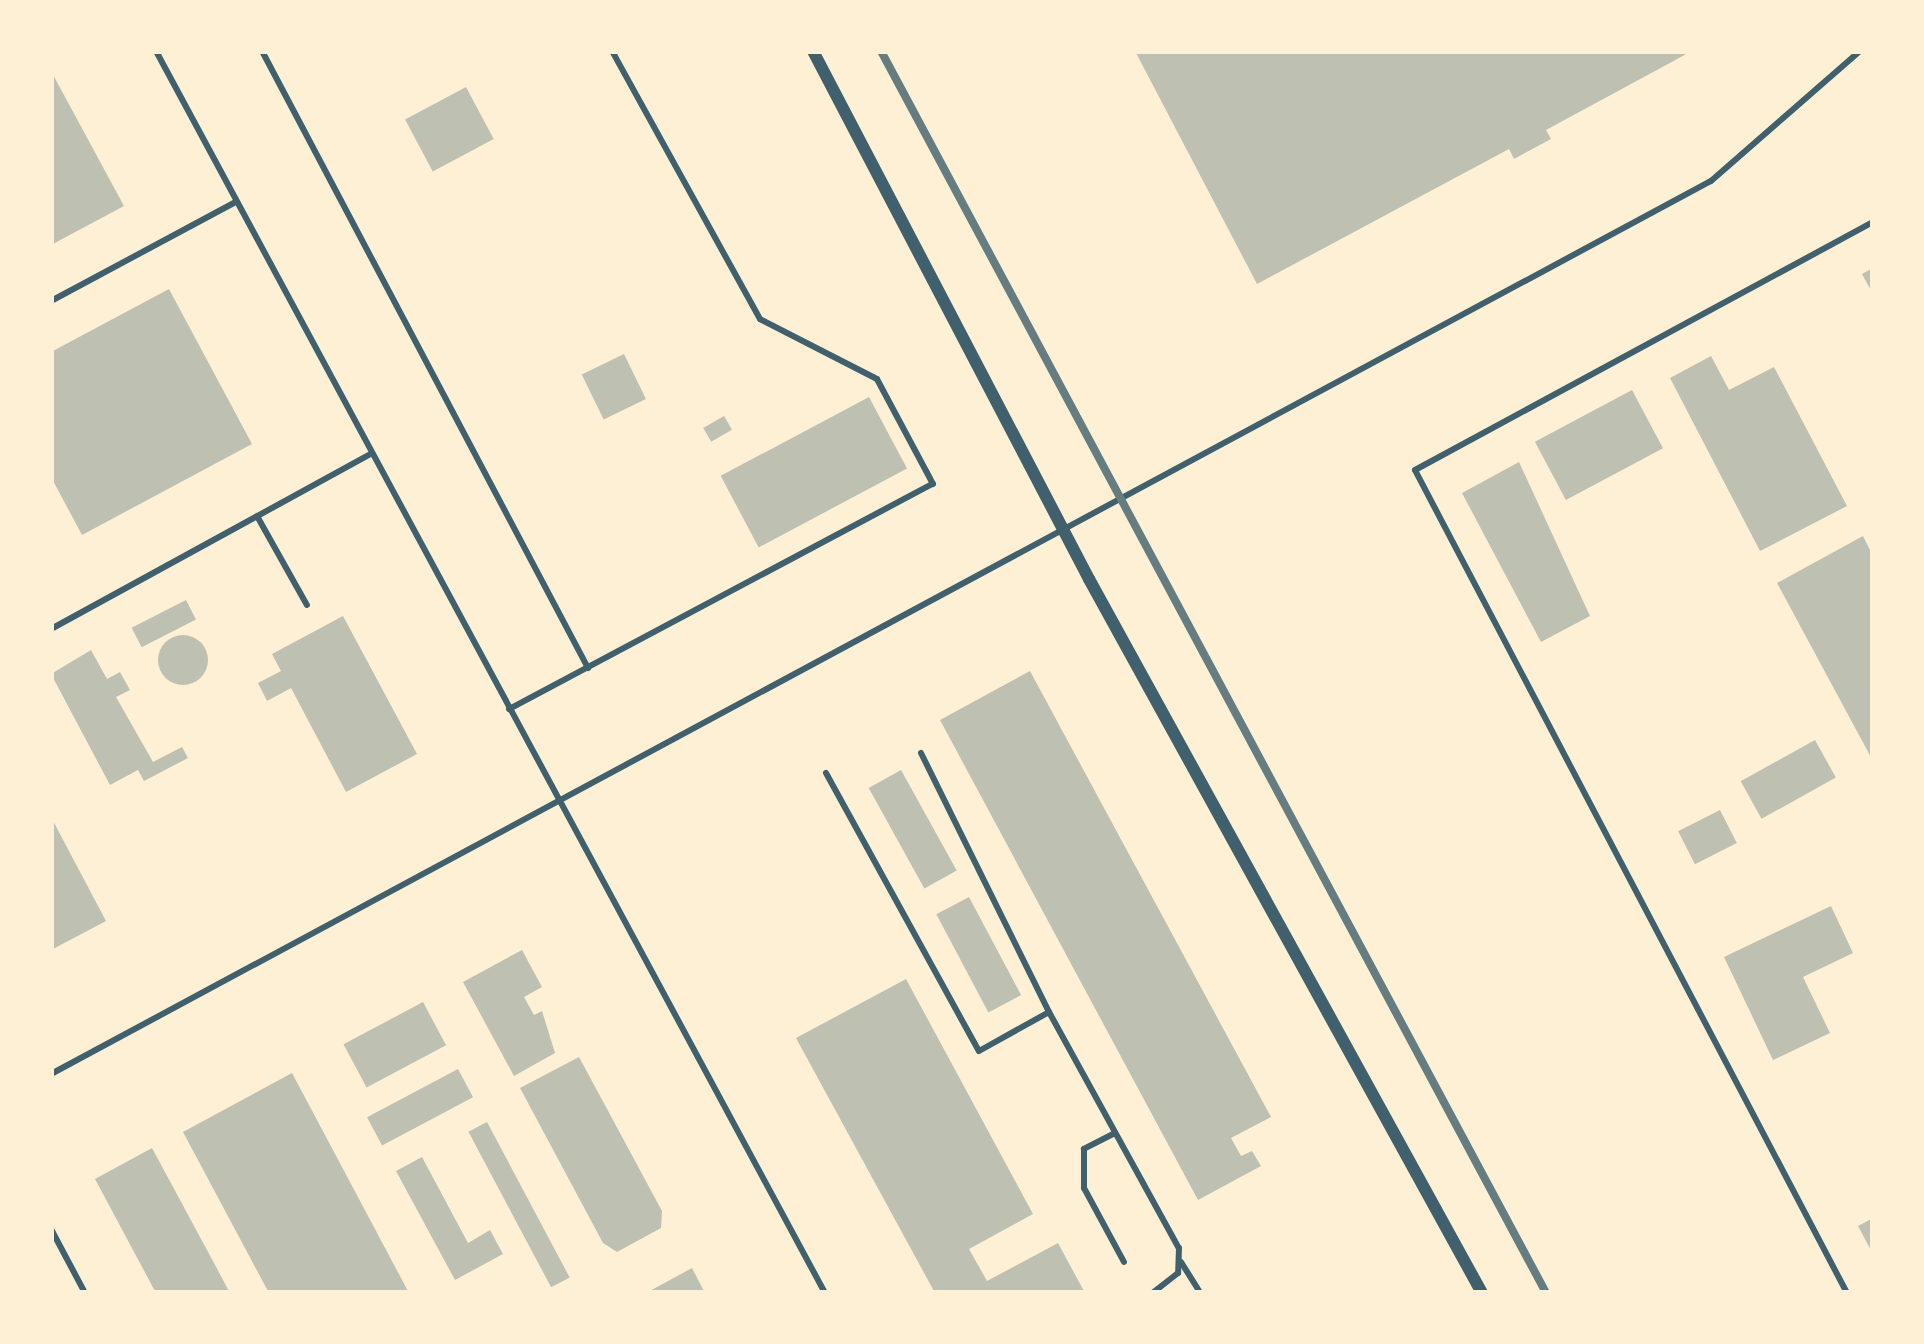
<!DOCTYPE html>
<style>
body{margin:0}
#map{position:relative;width:1924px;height:1344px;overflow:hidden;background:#fdf0d5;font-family:"Golos Text",sans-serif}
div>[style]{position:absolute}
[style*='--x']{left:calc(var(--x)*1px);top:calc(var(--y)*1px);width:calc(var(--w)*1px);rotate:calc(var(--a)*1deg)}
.building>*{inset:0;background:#bec0b2;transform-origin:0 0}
.round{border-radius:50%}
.service>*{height:6px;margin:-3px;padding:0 3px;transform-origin:3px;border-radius:3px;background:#3f606c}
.minor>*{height:12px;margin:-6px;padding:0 6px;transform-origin:6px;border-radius:6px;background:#3f606c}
.rail>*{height:8px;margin:-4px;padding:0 4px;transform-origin:4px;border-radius:4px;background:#657d81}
span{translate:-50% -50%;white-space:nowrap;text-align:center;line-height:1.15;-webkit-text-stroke:9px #fdf0d5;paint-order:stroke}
.frame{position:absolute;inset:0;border:54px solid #fdf0d5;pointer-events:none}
</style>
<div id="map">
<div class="building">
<div style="clip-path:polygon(1135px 51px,1692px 51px,1546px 130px,1551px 139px,1514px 159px,1509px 149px,1257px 284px)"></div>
<div style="clip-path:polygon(51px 71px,124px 206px,51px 245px)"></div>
<div style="left:466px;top:87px;width:59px;height:69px;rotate:62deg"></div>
<div style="clip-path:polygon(1873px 268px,1873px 294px,1862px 274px)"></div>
<div style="clip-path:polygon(169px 289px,252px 444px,82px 535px,51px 477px,51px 352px)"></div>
<div style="left:624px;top:354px;width:50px;height:47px;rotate:64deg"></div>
<div style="clip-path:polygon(1711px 356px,1729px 390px,1774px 367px,1847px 506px,1760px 551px,1670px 378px)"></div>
<div style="left:1632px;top:390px;width:66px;height:110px;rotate:62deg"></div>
<div style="left:869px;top:397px;width:81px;height:168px;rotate:62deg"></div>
<div style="left:724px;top:416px;width:16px;height:24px;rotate:60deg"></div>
<div style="clip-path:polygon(1519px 462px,1590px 616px,1541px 642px,1462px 493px)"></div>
<div style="clip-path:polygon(1863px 536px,1873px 556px,1873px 761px,1777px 583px)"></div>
<div style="left:186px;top:600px;width:22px;height:61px;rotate:63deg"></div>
<div style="clip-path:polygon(343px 616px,417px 754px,346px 792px,291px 688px,267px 701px,258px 683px,281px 671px,272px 654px)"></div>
<div class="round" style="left:158px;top:635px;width:50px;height:50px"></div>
<div style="clip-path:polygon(91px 650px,107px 679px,120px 672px,130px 690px,116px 697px,153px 762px,182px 747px,188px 758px,144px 781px,138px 770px,110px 785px,51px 674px)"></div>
<div style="clip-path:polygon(1030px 671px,1271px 1117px,1231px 1138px,1241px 1156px,1252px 1151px,1261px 1166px,1198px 1200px,940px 720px)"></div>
<div style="left:1815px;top:740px;width:43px;height:85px;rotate:61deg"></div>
<div style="left:901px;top:770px;width:115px;height:37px;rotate:61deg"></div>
<div style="left:1720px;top:810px;width:37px;height:47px;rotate:63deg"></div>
<div style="clip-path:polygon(51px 817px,106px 921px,51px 950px)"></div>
<div style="left:969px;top:897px;width:111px;height:37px;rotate:62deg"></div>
<div style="clip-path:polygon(1831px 906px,1853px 953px,1803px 977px,1830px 1033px,1773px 1060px,1724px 957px)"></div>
<div style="clip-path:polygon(522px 950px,542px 987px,524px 997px,534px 1015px,542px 1011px,555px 1053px,514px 1076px,463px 982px)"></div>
<div style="clip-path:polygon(906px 979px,1033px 1214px,969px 1249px,987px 1281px,1058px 1243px,1085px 1293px,935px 1293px,796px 1038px)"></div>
<div style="left:423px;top:1002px;width:49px;height:90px;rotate:62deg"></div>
<div style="clip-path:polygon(579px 1057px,662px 1211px,661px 1228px,617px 1252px,603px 1243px,520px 1088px)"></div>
<div style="left:458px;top:1069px;width:32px;height:103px;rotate:62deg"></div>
<div style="clip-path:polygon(292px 1073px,409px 1293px,269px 1293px,183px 1132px)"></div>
<div style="left:487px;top:1122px;width:176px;height:21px;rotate:62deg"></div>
<div style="clip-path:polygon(152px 1148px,207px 1250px,230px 1293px,156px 1293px,95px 1179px)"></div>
<div style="clip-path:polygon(422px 1157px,468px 1243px,490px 1230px,503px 1254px,455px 1280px,396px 1171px)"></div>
<div style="clip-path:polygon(1873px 1218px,1873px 1254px,1858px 1226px)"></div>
<div style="clip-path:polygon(692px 1268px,705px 1293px,646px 1293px)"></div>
</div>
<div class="service">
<div style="--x:156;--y:51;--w:1411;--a:61.69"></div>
<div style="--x:262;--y:51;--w:698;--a:62.15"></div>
<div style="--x:51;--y:301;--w:210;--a:-28.2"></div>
<div style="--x:257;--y:516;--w:102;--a:60.7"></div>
<div style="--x:51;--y:629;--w:365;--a:-28.7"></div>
<div style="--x:509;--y:709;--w:480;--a:-28"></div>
<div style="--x:933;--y:484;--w:119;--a:-118.1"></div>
<div style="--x:877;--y:379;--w:131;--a:-152.9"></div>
<div style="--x:760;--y:319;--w:306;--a:-118.9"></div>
<div style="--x:921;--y:753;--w:289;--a:63.7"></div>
<div style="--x:1049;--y:1012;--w:269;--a:61.2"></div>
<div style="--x:1179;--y:1248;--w:25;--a:92"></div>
<div style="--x:1178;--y:1273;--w:33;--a:142"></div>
<div style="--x:826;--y:773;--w:317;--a:61.2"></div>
<div style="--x:979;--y:1051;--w:80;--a:-29.1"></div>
<div style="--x:51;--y:1074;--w:1885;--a:-28.28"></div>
<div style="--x:1711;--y:181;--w:198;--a:-41.1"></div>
<div style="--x:1115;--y:1133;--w:35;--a:153"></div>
<div style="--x:1084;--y:1149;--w:39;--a:90"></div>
<div style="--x:1084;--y:1188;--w:84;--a:61.6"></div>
<div style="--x:51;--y:1229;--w:72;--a:62"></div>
<div style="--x:1181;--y:1262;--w:36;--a:58"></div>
<div style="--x:1847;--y:1293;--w:929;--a:-117.7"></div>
<div style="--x:1415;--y:470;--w:521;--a:-28.43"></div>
</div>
<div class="minor">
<div style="--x:813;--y:51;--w:596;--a:62.4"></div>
<div style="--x:1089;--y:579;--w:815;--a:61.17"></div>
</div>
<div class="rail">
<div style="--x:881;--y:51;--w:1409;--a:61.83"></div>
</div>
<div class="frame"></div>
</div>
